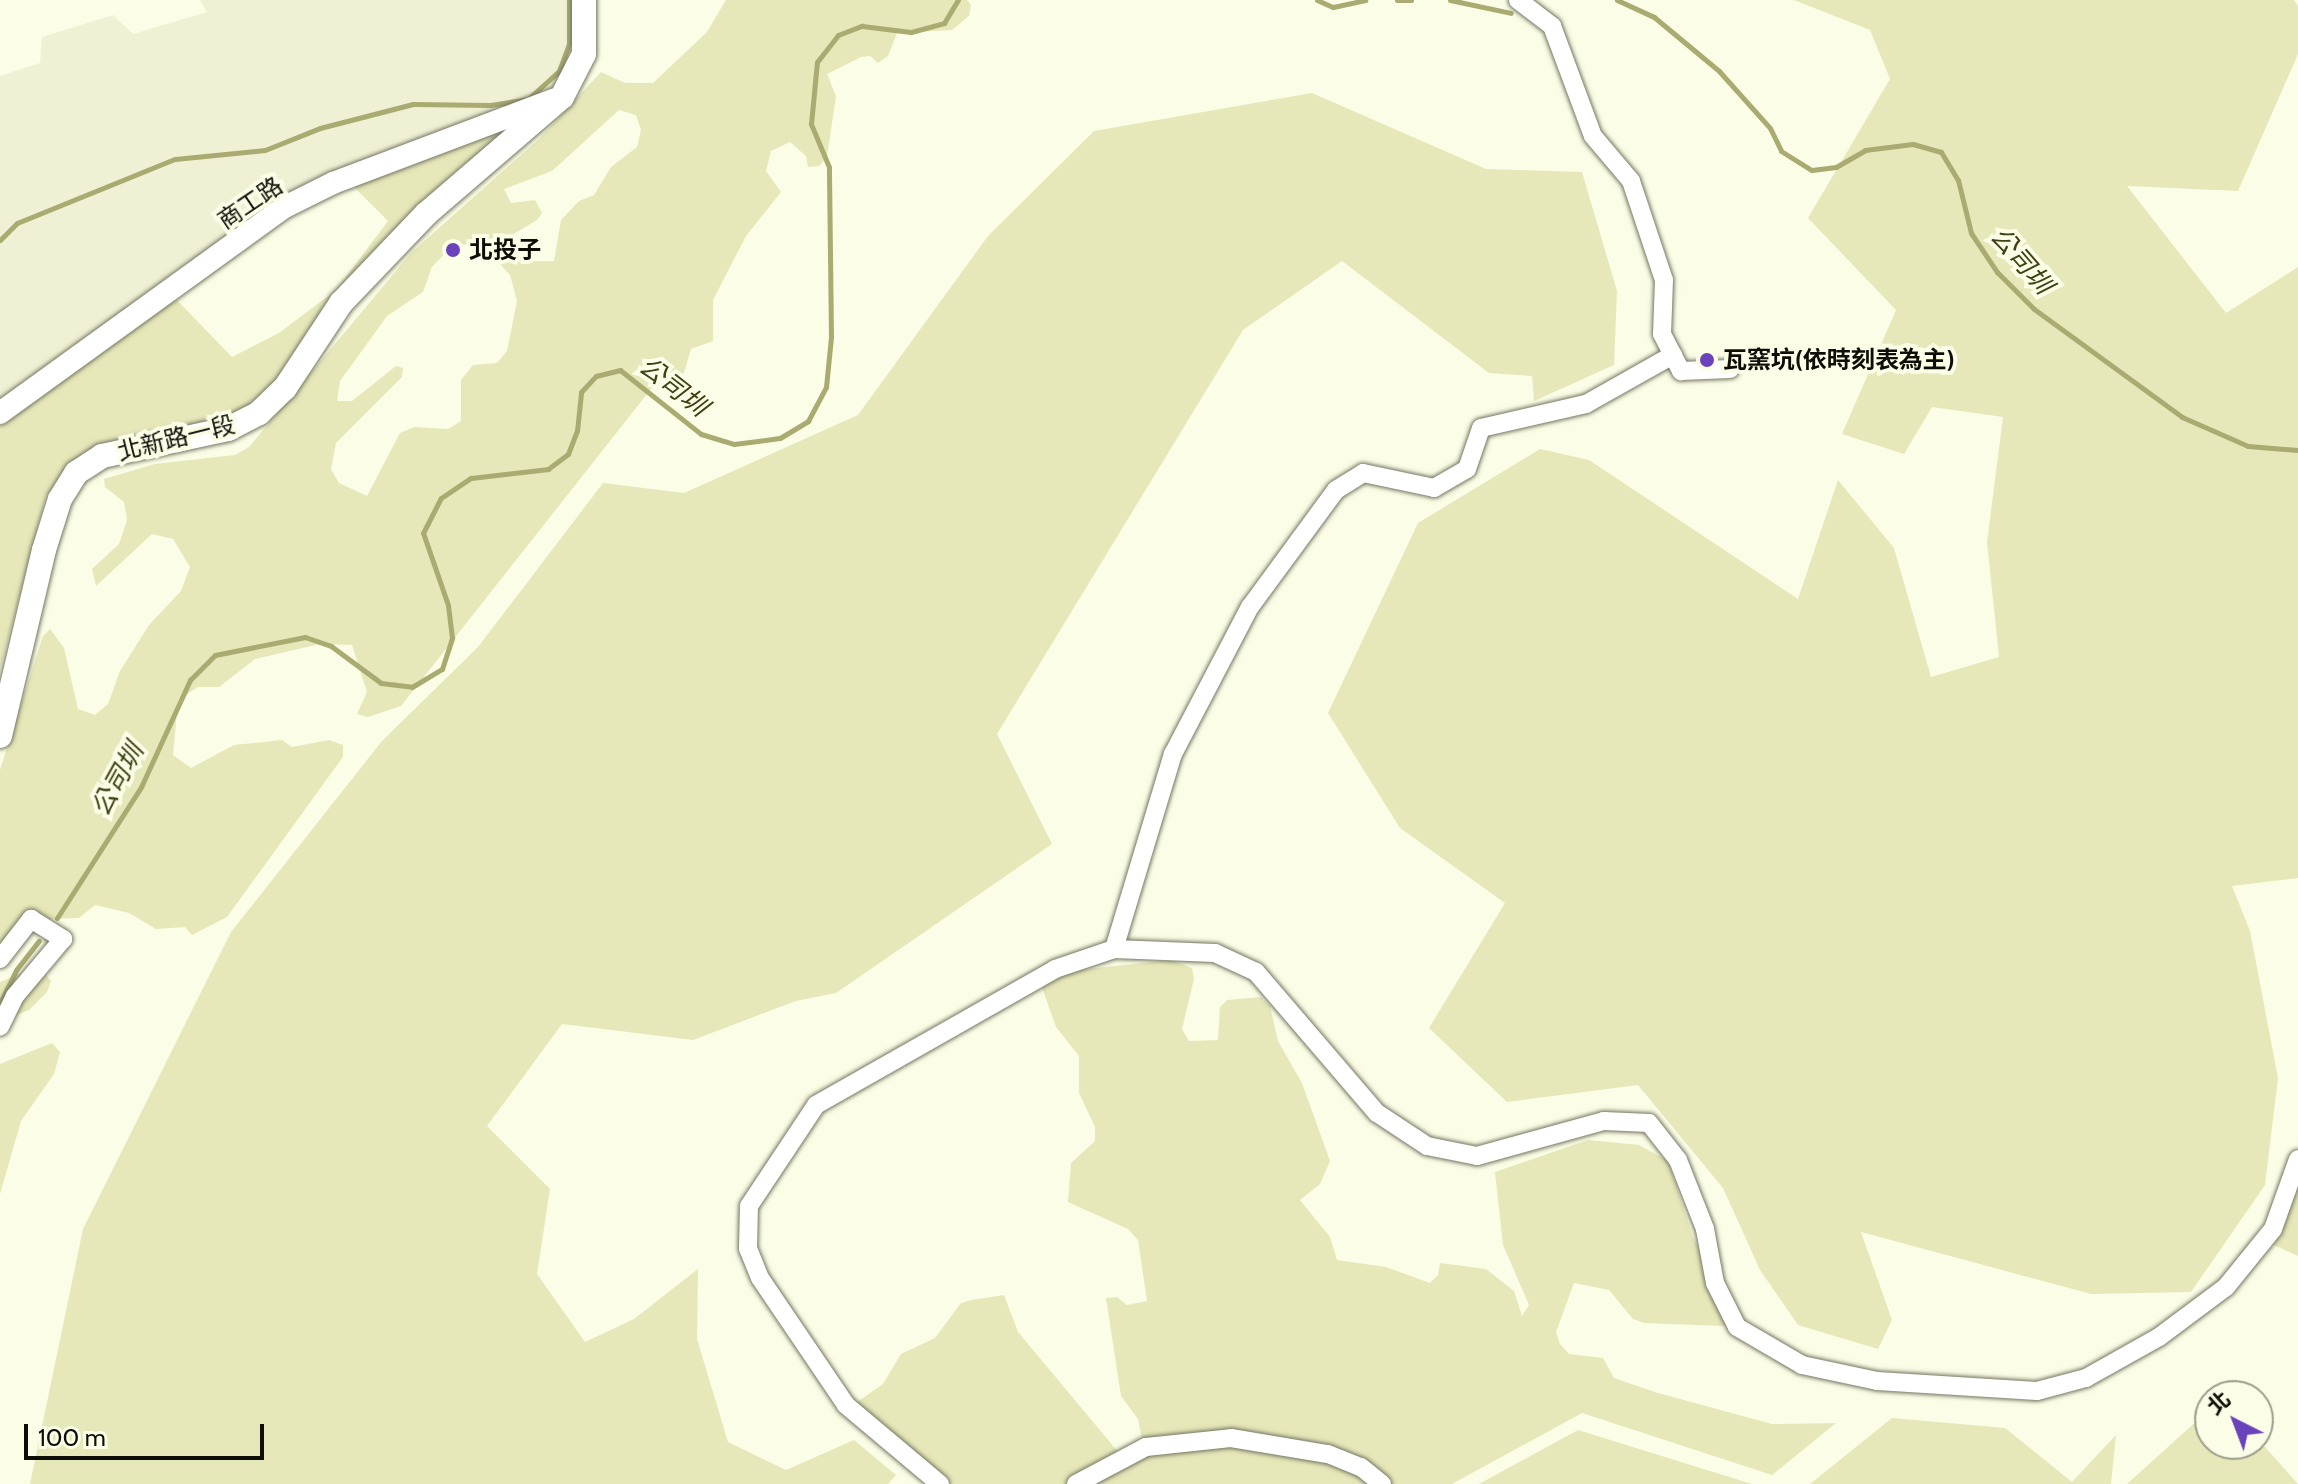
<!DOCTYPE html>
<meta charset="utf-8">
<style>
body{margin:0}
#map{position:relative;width:2298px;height:1484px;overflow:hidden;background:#fcfde6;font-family:Cabin,"Noto Sans TC",sans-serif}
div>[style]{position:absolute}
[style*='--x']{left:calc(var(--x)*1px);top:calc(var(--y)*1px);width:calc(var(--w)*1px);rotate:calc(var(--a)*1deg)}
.built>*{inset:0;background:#f0f1d4}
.green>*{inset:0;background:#e6e8b9}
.stream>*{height:5px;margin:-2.5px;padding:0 2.5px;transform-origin:2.5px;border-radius:2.5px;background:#a9ab71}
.roads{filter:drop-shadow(0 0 2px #757662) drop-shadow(0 0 2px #757662)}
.minor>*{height:18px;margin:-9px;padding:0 9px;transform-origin:9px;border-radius:9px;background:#fff}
.tertiary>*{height:22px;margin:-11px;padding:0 11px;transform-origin:11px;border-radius:11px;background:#fff}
.secondary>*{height:24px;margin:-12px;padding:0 12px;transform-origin:12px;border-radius:12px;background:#fff}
.dots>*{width:22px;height:22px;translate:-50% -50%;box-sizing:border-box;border:4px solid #fcfde6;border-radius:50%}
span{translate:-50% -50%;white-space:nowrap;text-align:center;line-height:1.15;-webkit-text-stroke:8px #fcfde6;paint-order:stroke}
.street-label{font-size:24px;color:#0e0e07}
.poi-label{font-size:24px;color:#0e0e07;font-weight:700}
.left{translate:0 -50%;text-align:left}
.water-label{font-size:26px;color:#404013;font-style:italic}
.north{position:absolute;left:2194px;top:1380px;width:80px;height:80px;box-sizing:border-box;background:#fcfde6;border:2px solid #9d9d8d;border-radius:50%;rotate:318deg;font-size:22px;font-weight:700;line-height:32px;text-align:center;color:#0e0e07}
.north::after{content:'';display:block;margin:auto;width:28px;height:36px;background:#6a43bc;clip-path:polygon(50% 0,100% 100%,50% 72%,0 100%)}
.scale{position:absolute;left:24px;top:1424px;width:240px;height:36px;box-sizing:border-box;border:4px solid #0e0e07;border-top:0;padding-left:10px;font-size:24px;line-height:28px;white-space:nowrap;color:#0e0e07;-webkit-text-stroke:6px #fcfde6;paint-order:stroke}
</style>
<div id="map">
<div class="built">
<div style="clip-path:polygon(200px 0,581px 0,589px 47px,557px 95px,349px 182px,274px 222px,0 421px,0 76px,40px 63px,42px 37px,113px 15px,133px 34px,207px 12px)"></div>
</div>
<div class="green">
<div style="clip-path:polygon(evenodd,726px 0,967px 0,971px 5px,969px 16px,952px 30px,897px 33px,888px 56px,878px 63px,870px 56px,861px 57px,827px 74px,836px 96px,827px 157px,819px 166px,808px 167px,806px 156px,790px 142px,771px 151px,766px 171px,781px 192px,746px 236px,713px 300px,713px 341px,691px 349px,684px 373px,651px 389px,401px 706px,368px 717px,357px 714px,367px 692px,352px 645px,320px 644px,255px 659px,219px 687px,198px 687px,178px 700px,173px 755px,191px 768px,234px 745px,282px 740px,292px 747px,329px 740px,343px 745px,343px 757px,227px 917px,192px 935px,185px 927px,156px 929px,129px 913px,95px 905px,79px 918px,49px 919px,0 951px,0 770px,43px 636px,50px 629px,64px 648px,78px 709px,95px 715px,108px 704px,120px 671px,149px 625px,181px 591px,190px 567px,173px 539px,152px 534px,96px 586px,92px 569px,119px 544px,127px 520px,124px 502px,105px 487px,104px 479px,155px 464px,235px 455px,249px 447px,411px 253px,539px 139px,601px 72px,625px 83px,653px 83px,707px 32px,726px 0,619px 110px,636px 115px,641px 130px,637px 147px,611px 167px,594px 195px,579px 201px,561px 220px,554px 261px,498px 262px,510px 275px,517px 301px,507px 351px,497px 363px,473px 365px,461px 380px,461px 421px,448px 429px,414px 427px,400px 433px,367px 496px,339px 483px,331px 469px,336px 443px,402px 377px,403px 368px,396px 366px,352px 401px,337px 401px,340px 381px,387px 316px,423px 292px,432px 267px,452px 246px,504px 240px,537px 220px,542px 213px,535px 200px,511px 203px,504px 189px,552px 171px,619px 110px)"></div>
<div style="clip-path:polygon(1794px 0,2294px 0,2298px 6px,2298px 54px,2238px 191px,2127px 186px,2226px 313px,2298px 267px,2298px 878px,2232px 886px,2250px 931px,2278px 1078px,2265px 1185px,2191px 1292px,2091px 1294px,1861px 1232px,1892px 1320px,1878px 1349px,1798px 1325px,1760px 1270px,1723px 1188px,1638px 1085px,1507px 1102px,1429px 1028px,1505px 903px,1400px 828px,1328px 713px,1418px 523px,1540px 449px,1589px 460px,1798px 599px,1838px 480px,1894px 548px,1931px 677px,1999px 657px,1987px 542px,2003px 417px,1932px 407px,1904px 454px,1842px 434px,1896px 310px,1808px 218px,1890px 79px,1870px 30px)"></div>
<div style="clip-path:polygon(1312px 93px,1486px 169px,1582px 172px,1617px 291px,1614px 365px,1534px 401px,1532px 376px,1489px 373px,1342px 261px,1243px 330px,997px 734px,1052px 844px,836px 993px,796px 1001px,693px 1040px,562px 1024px,487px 1126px,550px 1189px,537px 1274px,585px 1342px,634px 1319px,698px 1269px,697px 1339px,728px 1442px,786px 1470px,854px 1440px,896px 1475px,888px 1484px,30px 1484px,83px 1229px,231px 932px,382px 741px,478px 647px,603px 483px,684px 493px,858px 415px,988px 236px,1094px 131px)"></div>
<div style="clip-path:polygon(557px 95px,249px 416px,96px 450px,46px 496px,0 670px,0 421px,171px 294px,232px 357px,279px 333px,336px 290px,388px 221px,349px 182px)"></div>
<div style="clip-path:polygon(1171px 960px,1192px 968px,1194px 979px,1182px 1029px,1189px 1041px,1218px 1040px,1220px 1007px,1227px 1000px,1261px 997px,1270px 1006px,1278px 1041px,1302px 1083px,1330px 1161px,1320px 1184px,1300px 1200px,1330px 1237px,1337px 1260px,1386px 1267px,1430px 1283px,1438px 1275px,1440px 1263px,1486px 1269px,1514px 1291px,1522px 1316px,1529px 1305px,1503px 1245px,1495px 1172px,1588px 1140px,1639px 1145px,1668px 1161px,1693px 1237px,1733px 1319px,1724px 1326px,1644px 1323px,1633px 1319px,1609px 1290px,1574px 1283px,1556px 1332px,1560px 1344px,1569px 1354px,1603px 1358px,1614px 1378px,1658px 1393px,1772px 1424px,1836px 1423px,1772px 1475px,1582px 1413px,1452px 1484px,939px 1484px,853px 1405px,883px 1384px,901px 1354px,935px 1338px,961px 1303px,972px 1300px,1004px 1295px,1018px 1332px,1124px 1459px,1142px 1440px,1138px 1419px,1121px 1396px,1106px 1298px,1117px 1297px,1127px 1305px,1147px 1301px,1138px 1240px,1128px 1229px,1068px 1202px,1071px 1163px,1095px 1141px,1095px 1127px,1079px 1093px,1079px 1056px,1056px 1027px,1040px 982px,1059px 972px)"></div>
<div style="clip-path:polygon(30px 969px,43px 971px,51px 981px,47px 992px,29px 1010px,0 1021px,0 982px)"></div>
<div style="clip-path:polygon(52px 1043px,60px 1052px,54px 1074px,21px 1121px,0 1194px,0 1064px)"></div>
<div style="clip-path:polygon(2298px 1173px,2298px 1256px,2274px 1245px)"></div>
<div style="clip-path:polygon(2210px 1409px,2210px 1444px,2258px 1444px,2258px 1439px,2298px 1484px,2127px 1484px)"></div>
<div style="clip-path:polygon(1892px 1418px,2005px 1428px,2072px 1482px,2116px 1435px,2111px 1484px,1810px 1484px)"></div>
<div style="clip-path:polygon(1578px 1430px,1752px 1484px,1479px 1484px)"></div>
</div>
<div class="stream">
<div style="--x:1317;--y:0;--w:17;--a:24"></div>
<div style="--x:1333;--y:7;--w:33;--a:-12"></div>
<div style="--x:1397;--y:0;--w:14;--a:0"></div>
<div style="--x:1450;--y:0;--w:62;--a:12"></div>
<div style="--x:1617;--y:0;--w:41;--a:24.7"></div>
<div style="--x:1654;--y:17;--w:85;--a:39.7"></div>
<div style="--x:1719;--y:71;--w:76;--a:48.2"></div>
<div style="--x:1770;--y:128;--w:25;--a:64"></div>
<div style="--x:1781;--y:151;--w:36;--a:32"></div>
<div style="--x:1812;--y:170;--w:24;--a:-7"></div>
<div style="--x:1836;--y:167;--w:34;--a:-30"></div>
<div style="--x:1865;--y:150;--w:48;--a:-7.1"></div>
<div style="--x:1913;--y:144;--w:29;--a:16"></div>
<div style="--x:1941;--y:152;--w:33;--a:59"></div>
<div style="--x:1958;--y:180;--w:55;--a:76.2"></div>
<div style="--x:1971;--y:233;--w:47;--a:56.3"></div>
<div style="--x:1997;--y:272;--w:52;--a:45"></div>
<div style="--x:2034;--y:309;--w:183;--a:36.1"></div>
<div style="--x:2182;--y:417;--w:72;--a:23.7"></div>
<div style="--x:2248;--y:446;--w:50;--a:4.6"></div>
<div style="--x:0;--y:240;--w:24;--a:-45"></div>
<div style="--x:17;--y:223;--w:170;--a:-22.1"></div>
<div style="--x:175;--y:159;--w:90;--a:-5.7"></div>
<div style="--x:265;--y:150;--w:59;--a:-21.8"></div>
<div style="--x:320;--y:128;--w:96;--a:-14.5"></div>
<div style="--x:413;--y:104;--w:77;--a:0.7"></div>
<div style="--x:490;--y:105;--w:38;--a:-9"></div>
<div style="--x:528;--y:99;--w:42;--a:-42.1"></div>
<div style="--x:559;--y:71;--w:29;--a:-70"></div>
<div style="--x:569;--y:44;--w:44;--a:-90"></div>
<div style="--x:57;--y:918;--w:156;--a:-57.3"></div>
<div style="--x:141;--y:787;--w:118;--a:-65.4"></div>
<div style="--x:190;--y:680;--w:35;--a:-45"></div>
<div style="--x:215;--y:655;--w:92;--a:-11.3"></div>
<div style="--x:305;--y:637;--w:28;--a:19"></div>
<div style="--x:331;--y:646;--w:62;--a:36.5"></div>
<div style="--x:381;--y:683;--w:31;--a:7"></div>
<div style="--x:412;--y:687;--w:35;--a:-31"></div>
<div style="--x:442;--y:669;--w:33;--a:-72"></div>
<div style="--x:452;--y:638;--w:33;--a:-97"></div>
<div style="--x:448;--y:605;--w:76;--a:-109.1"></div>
<div style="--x:423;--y:533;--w:39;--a:-63"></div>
<div style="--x:441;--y:498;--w:36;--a:-34"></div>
<div style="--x:471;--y:478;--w:78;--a:-6.7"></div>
<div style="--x:548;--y:469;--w:25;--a:-37"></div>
<div style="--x:568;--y:454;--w:25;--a:-69"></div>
<div style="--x:577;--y:431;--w:39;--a:-84"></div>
<div style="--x:581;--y:392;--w:22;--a:-47"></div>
<div style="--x:596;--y:376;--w:25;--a:-14"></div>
<div style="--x:620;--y:370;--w:103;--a:38.3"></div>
<div style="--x:701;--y:434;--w:34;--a:17"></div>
<div style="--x:734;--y:444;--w:46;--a:-7.4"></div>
<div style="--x:780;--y:438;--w:33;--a:-31"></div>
<div style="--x:808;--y:421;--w:38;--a:-62"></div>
<div style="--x:826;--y:387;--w:50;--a:-84.3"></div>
<div style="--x:831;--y:337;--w:170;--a:-90.7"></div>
<div style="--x:829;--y:167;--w:47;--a:-112.7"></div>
<div style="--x:811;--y:124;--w:62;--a:-84.5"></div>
<div style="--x:817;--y:62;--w:34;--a:-52"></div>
<div style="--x:838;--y:35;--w:26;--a:-21"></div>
<div style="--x:862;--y:26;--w:49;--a:7"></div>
<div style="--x:911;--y:32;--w:34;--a:-15"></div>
<div style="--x:944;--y:23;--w:27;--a:-59"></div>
<div style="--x:0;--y:1003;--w:37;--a:-64"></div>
<div style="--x:16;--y:970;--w:37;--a:-52"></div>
</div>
<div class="roads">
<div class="minor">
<div style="--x:1518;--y:0;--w:43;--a:37.4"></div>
<div style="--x:1552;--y:26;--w:117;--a:69.6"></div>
<div style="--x:1593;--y:136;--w:59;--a:49.8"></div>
<div style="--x:1631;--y:181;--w:104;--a:71.6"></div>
<div style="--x:1664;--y:280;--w:54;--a:92.1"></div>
<div style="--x:1662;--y:334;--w:42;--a:62.8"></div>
<div style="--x:1681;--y:371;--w:49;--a:-2.3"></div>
<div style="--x:1114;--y:949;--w:204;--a:-73.2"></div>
<div style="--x:1173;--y:754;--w:166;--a:-62.4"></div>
<div style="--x:1250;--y:607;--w:145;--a:-53.7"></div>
<div style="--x:1336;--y:490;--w:32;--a:-32"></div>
<div style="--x:1363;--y:473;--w:73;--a:11.9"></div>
<div style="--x:1434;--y:488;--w:38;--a:-30"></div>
<div style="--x:1467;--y:469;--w:43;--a:-71.1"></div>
<div style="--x:1481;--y:428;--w:108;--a:-12.9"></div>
<div style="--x:1586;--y:404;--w:100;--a:-29.4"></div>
<div style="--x:0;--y:959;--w:51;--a:-52.2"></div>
<div style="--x:31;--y:919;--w:38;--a:32"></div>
<div style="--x:63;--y:939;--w:75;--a:130.1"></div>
<div style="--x:15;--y:996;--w:34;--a:116"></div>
<div style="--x:940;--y:1484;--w:123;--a:-140"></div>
<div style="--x:846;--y:1405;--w:153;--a:-124.1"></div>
<div style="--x:760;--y:1278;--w:31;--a:-112"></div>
<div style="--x:748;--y:1249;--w:43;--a:-88.7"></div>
<div style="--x:749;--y:1206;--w:121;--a:-56.4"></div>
<div style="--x:816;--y:1105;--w:275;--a:-29.6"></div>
<div style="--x:1055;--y:969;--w:62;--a:-18.7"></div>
<div style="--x:1114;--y:949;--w:101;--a:2.3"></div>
<div style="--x:1215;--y:953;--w:45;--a:24.9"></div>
<div style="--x:1256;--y:972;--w:186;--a:49.4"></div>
<div style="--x:1377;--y:1113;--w:60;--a:33.4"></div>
<div style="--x:1427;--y:1146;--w:51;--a:11.3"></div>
<div style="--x:1477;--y:1156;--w:132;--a:-15.4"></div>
<div style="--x:1604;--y:1121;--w:45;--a:2.5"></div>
<div style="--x:1649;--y:1123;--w:47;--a:51.9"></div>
<div style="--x:1678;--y:1160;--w:74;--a:68.6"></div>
<div style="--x:1705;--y:1229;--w:55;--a:79.5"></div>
<div style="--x:1715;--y:1283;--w:49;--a:63.4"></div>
<div style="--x:1737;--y:1327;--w:75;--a:30.3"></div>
<div style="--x:1802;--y:1365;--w:77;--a:12"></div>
<div style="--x:1877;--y:1381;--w:160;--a:3.6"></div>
<div style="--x:2037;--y:1391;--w:51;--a:-14.9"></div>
<div style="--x:2086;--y:1378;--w:84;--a:-29.3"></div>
<div style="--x:2159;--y:1337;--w:84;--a:-36.7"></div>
<div style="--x:2226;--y:1287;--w:75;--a:-51"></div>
<div style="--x:2273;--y:1229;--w:74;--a:-70.3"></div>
<div style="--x:1076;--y:1484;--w:79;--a:-27.9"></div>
<div style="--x:1146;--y:1447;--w:85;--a:-6"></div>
<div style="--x:1231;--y:1438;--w:98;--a:9.4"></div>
<div style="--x:1328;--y:1454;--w:35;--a:22"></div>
<div style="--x:1361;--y:1467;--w:27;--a:39"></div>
</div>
<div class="tertiary">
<div style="--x:0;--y:413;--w:352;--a:-35.9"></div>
<div style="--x:285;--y:207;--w:54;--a:-26.6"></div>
<div style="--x:333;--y:183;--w:237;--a:-20.7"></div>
</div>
<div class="secondary">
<div style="--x:0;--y:736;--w:191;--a:-76.7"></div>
<div style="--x:44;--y:550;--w:53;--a:-72.6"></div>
<div style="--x:60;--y:499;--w:31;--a:-58"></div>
<div style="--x:76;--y:473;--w:31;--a:-33"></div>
<div style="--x:102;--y:456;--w:129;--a:-12.1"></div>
<div style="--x:228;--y:429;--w:35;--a:-27"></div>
<div style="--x:259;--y:413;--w:36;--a:-44"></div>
<div style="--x:285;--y:388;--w:102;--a:-56.6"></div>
<div style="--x:341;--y:303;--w:123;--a:-46.3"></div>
<div style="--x:426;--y:214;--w:179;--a:-40.7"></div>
<div style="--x:562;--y:97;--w:48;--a:-62.9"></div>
<div style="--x:584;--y:54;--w:54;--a:-90"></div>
</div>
</div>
<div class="dots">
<div style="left:453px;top:250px;background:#6a43bc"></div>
<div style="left:1707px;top:360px;background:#6a43bc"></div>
</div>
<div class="street-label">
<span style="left:250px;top:203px;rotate:-34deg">商工路</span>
<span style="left:176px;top:438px;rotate:-14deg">北新路一段</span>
</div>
<div class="poi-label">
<span class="left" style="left:469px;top:250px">北投子</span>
<span class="left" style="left:1723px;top:360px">瓦窯坑(依時刻表為主)</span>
</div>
<div class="water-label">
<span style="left:2021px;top:261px;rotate:49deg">公司圳</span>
<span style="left:673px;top:387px;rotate:38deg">公司圳</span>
<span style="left:118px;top:780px;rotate:-61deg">公司圳</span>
</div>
<div class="north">北</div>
<div class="scale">100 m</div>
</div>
